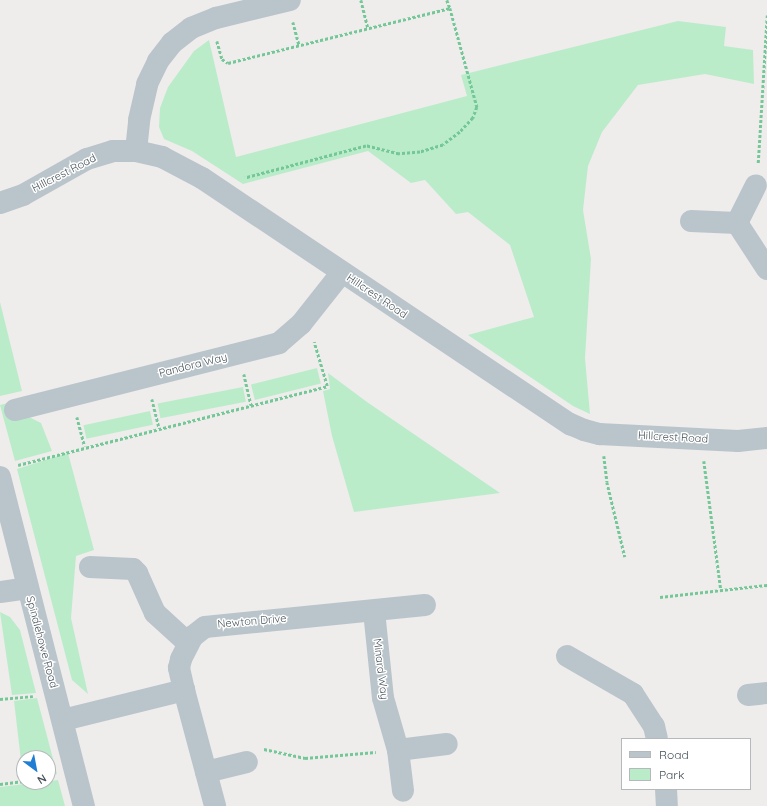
<!DOCTYPE html>
<style>
body{margin:0}
#map{position:relative;width:767px;height:806px;overflow:hidden;background:#efecec;font-family:Quicksand,sans-serif}
div>[style]{position:absolute}
[style*='--x']{left:calc(var(--x)*1px);top:calc(var(--y)*1px);width:calc(var(--w)*1px);rotate:calc(var(--a)*1deg)}
.green>*{inset:0;background:#bbecca;transform-origin:0 0}
.path>*{height:2.5px;margin-top:-1.25px;transform-origin:0;background:repeating-linear-gradient(90deg,#74c898 0 3px,transparent 0 5px)}
.minor>*{height:22px;margin:-11px;padding:0 11px;transform-origin:11px;border-radius:11px;background:#bac5cb}
span{translate:-50% -50%;white-space:nowrap;text-align:center;line-height:1.15;-webkit-text-stroke:3px #fff;paint-order:stroke}
.street-label{font-size:11px;color:#455158}
.legend{position:absolute;left:621px;top:738px;width:130px;height:52px;box-sizing:border-box;background:#fff;border:1px solid #b5b9bc;margin:0;padding:5px 7px;list-style:none;font-size:12px;color:#455158}
.legend li{display:flex;align-items:center;gap:8px;height:20px}
.legend b{width:20px;border:1px solid #b5b9bc}
.north{position:absolute;left:16px;top:750px;width:40px;height:40px;box-sizing:border-box;background:#fff;border:1px solid #b5b9bc;border-radius:50%;rotate:148deg;font-size:11px;font-weight:700;line-height:16px;text-align:center;color:#455158}
.north::after{content:'';display:block;margin:auto;width:14px;height:18px;background:#207dd5;clip-path:polygon(50% 0,100% 100%,50% 72%,0 100%)}
</style>
<div id="map">
<div class="green">
<div style="clip-path:polygon(678px 21px,726px 27px,724px 46px,753px 50px,754px 84px,705px 74px,638px 85px,602px 132px,588px 166px,583px 210px,591px 259px,585px 358px,590px 414px,573px 406px,468px 335px,534px 317px,510px 245px,468px 212px,456px 214px,425px 180px,411px 183px,368px 151px,243px 184px,192px 151px,164px 139px,159px 127px,160px 108px,168px 87px,194px 51px,209px 40px,236px 157px,467px 96px,461px 75px)"></div>
<div style="clip-path:polygon(0 302px,22px 391px,0 396px)"></div>
<div style="left:317px;top:368px;width:16px;height:68px;rotate:76deg"></div>
<div style="clip-path:polygon(328px 373px,367px 402px,500px 493px,354px 512px,332px 436px,323px 391px,330px 389px)"></div>
<div style="left:243px;top:387px;width:15px;height:87px;rotate:79deg"></div>
<div style="clip-path:polygon(8px 403px,14px 421px,29px 417px,41px 423px,52px 451px,15px 461px,0 405px)"></div>
<div style="left:150px;top:411px;width:14px;height:68px;rotate:78deg"></div>
<div style="clip-path:polygon(68px 453px,94px 550px,76px 556px,71px 618px,88px 694px,72px 680px,17px 469px)"></div>
<div style="clip-path:polygon(0 612px,10px 617px,20px 630px,36px 693px,12px 695px)"></div>
<div style="clip-path:polygon(37px 698px,57px 774px,48px 775px,48px 758px,24px 758px,23px 778px,14px 701px)"></div>
<div style="clip-path:polygon(58px 780px,65px 806px,0 806px,0 787px)"></div>
</div>
<div class="path">
<div style="--x:361;--y:0;--w:29;--a:76"></div>
<div style="--x:447;--y:0;--w:9;--a:69"></div>
<div style="--x:293;--y:22;--w:24;--a:75"></div>
<div style="--x:217;--y:41;--w:19;--a:74"></div>
<div style="--x:222;--y:59;--w:7;--a:34"></div>
<div style="--x:228;--y:63;--w:229;--a:-13.9"></div>
<div style="--x:450;--y:8;--w:103;--a:74.7"></div>
<div style="--x:477;--y:107;--w:12;--a:110"></div>
<div style="--x:473;--y:118;--w:19;--a:133"></div>
<div style="--x:460;--y:132;--w:21;--a:143"></div>
<div style="--x:443;--y:145;--w:24;--a:163"></div>
<div style="--x:420;--y:152;--w:21;--a:175"></div>
<div style="--x:399;--y:154;--w:34;--a:-166"></div>
<div style="--x:366;--y:146;--w:125;--a:165.2"></div>
<div style="--x:758;--y:163;--w:148;--a:-86.5"></div>
<div style="--x:244;--y:374;--w:32;--a:77"></div>
<div style="--x:152;--y:399;--w:30;--a:76"></div>
<div style="--x:77;--y:417;--w:30;--a:75"></div>
<div style="--x:604;--y:456;--w:26;--a:83"></div>
<div style="--x:607;--y:482;--w:77;--a:76.5"></div>
<div style="--x:704;--y:461;--w:130;--a:82.5"></div>
<div style="--x:18;--y:465;--w:319;--a:-14.3"></div>
<div style="--x:327;--y:386;--w:46;--a:-106.5"></div>
<div style="--x:660;--y:597;--w:108;--a:-6.4"></div>
<div style="--x:0;--y:699;--w:33;--a:-5"></div>
<div style="--x:264;--y:749;--w:42;--a:12.4"></div>
<div style="--x:305;--y:758;--w:71;--a:-4.8"></div>
<div style="--x:0;--y:784;--w:24;--a:-7"></div>
</div>
<div class="minor">
<div style="--x:136;--y:151;--w:31;--a:-84"></div>
<div style="--x:139;--y:120;--w:37;--a:-77"></div>
<div style="--x:147;--y:84;--w:25;--a:-64"></div>
<div style="--x:158;--y:61;--w:23;--a:-52"></div>
<div style="--x:172;--y:43;--w:24;--a:-38"></div>
<div style="--x:191;--y:28;--w:27;--a:-22"></div>
<div style="--x:216;--y:18;--w:76;--a:-13.7"></div>
<div style="--x:0;--y:203;--w:24;--a:-19"></div>
<div style="--x:23;--y:195;--w:73;--a:-29.4"></div>
<div style="--x:87;--y:159;--w:27;--a:-17"></div>
<div style="--x:113;--y:151;--w:23;--a:0"></div>
<div style="--x:136;--y:151;--w:27;--a:13"></div>
<div style="--x:162;--y:157;--w:45;--a:27.7"></div>
<div style="--x:202;--y:178;--w:443;--a:33.8"></div>
<div style="--x:570;--y:424;--w:15;--a:23"></div>
<div style="--x:584;--y:430;--w:16;--a:15"></div>
<div style="--x:599;--y:434;--w:139;--a:2.9"></div>
<div style="--x:738;--y:441;--w:29;--a:-6"></div>
<div style="--x:691;--y:221;--w:46;--a:2.5"></div>
<div style="--x:737;--y:223;--w:42;--a:-63.4"></div>
<div style="--x:737;--y:223;--w:55;--a:56.9"></div>
<div style="--x:15;--y:410;--w:272;--a:-14.2"></div>
<div style="--x:279;--y:343;--w:29;--a:-41"></div>
<div style="--x:301;--y:324;--w:66;--a:-51.7"></div>
<div style="--x:0;--y:477;--w:340;--a:75.7"></div>
<div style="--x:90;--y:567;--w:43;--a:2.7"></div>
<div style="--x:133;--y:569;--w:6;--a:45"></div>
<div style="--x:137;--y:573;--w:44;--a:65.8"></div>
<div style="--x:155;--y:613;--w:45;--a:42.3"></div>
<div style="--x:0;--y:592;--w:27;--a:-8"></div>
<div style="--x:374;--y:611;--w:87;--a:84.1"></div>
<div style="--x:383;--y:698;--w:54;--a:73.9"></div>
<div style="--x:398;--y:750;--w:41;--a:83"></div>
<div style="--x:567;--y:656;--w:76;--a:29.9"></div>
<div style="--x:633;--y:694;--w:38;--a:57"></div>
<div style="--x:654;--y:726;--w:13;--a:77"></div>
<div style="--x:184;--y:690;--w:120;--a:75"></div>
<div style="--x:748;--y:695;--w:19;--a:-6"></div>
<div style="--x:63;--y:720;--w:125;--a:-13.9"></div>
<div style="--x:184;--y:690;--w:23;--a:-103"></div>
<div style="--x:179;--y:668;--w:9;--a:-77"></div>
<div style="--x:181;--y:659;--w:25;--a:-63"></div>
<div style="--x:192;--y:637;--w:16;--a:-38"></div>
<div style="--x:205;--y:627;--w:221;--a:-5.7"></div>
<div style="--x:398;--y:750;--w:49;--a:-7"></div>
<div style="--x:206;--y:772;--w:42;--a:-13.7"></div>
<div style="--x:666;--y:789;--w:17;--a:87"></div>
</div>
<div class="street-label">
<span style="left:64px;top:173px;rotate:-27deg">Hillcrest Road</span>
<span style="left:377px;top:296px;rotate:34deg">Hillcrest Road</span>
<span style="left:193px;top:365px;rotate:-14deg">Pandora Way</span>
<span style="left:673px;top:437px;rotate:3deg">Hillcrest Road</span>
<span style="left:252px;top:621px;rotate:-5deg">Newton Drive</span>
<span style="left:42px;top:642px;rotate:75deg">Spindlehowe Road</span>
<span style="left:381px;top:669px;rotate:83deg">Minard Way</span>
</div>
<ul class="legend">
<li><b style="height:5px;background:#bac5cb"></b>Road</li>
<li><b style="height:11px;background:#bbecca"></b>Park</li>
</ul>
<div class="north">N</div>
</div>
